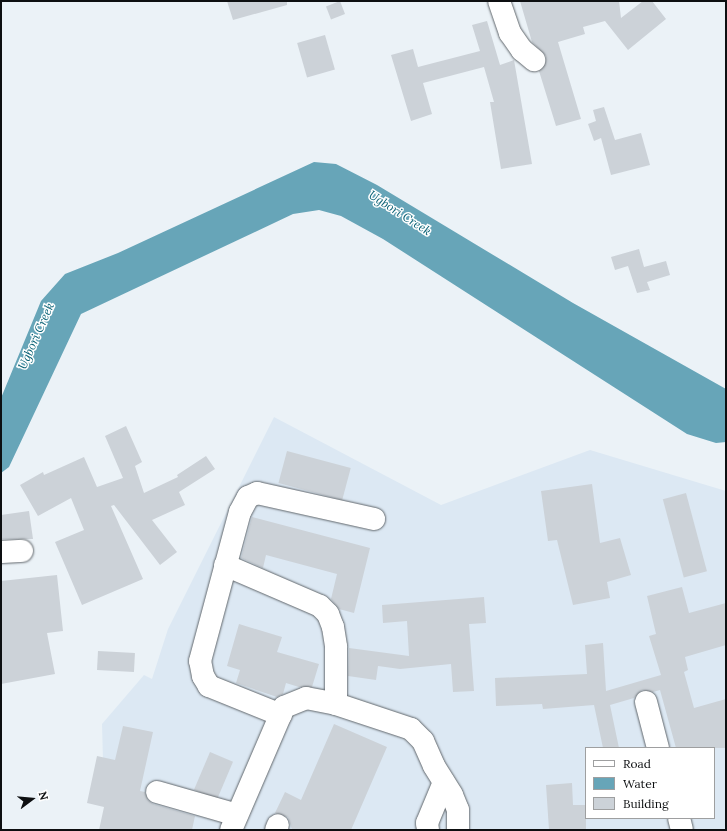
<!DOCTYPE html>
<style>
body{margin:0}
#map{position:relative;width:727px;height:831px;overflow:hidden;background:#ebf2f7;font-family:Lora,serif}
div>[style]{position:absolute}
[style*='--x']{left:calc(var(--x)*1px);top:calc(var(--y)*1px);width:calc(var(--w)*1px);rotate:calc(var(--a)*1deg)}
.built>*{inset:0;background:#dce8f3}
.water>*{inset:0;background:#67a5b8}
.building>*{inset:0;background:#ccd2d8;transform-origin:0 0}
.roads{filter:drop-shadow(0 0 1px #61676c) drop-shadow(0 0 1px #61676c)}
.minor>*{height:22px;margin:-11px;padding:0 11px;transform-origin:11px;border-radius:11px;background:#fff}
span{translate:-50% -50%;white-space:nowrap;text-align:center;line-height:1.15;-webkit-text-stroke:3px #fff;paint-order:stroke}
.water-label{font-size:12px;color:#096175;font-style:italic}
.frame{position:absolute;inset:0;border:2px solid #0d0f11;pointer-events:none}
.legend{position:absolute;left:585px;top:747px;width:130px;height:72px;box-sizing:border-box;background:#fff;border:1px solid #9e9fa0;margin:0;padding:5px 7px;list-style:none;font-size:12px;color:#0d0f11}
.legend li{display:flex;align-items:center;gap:8px;height:20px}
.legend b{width:20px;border:1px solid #9e9fa0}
.north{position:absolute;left:12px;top:779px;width:40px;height:40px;-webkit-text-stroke:3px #fff;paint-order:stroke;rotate:74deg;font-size:11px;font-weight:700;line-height:16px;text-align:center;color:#0d0f11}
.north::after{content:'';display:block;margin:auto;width:14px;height:18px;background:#0d0f11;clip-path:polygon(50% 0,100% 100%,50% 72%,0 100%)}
</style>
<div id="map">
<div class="built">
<div style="clip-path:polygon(evenodd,274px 417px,441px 505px,590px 450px,726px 491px,726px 830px,105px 830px,102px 724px,144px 675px,152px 679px,168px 629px,274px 417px,586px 748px,714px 748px,714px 818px,586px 818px,586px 748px)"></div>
</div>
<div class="water">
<div style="clip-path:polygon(314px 162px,336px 164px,377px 185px,573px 303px,726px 389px,726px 442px,716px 443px,687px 434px,383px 239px,341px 216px,319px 210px,293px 214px,81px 314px,9px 467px,1px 473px,1px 398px,41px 301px,65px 274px,118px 253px)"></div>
</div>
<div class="building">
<div style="clip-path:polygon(227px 1px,287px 1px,287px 5px,233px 20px)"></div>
<div style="left:340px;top:1px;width:14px;height:15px;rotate:69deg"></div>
<div style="clip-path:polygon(520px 1px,619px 1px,621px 18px,643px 1px,652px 1px,666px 19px,628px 50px,605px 21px,583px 27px,585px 34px,558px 42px,581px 119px,556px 126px,539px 71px,546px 62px,546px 56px,532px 42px)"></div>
<div style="clip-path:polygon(487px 21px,500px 65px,514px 60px,532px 164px,501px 169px,490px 102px,494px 102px,484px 67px,423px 83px,432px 114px,411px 121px,391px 55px,413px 49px,418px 67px,480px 51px,472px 25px)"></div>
<div style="left:325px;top:35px;width:36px;height:29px;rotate:74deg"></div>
<div style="clip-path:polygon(604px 107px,615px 140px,641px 133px,650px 165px,611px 175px,601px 138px,594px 141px,588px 124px,596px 121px,593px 110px)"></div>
<div style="clip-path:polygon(639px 249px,644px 267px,666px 261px,670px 275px,647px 282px,650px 290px,637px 293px,628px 266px,615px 270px,611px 257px)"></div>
<div style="clip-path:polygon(126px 426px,142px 462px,135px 466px,144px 493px,178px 477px,177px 475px,206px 456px,215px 469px,179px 492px,185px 505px,152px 520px,177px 552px,160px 565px,114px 505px,111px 506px,143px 579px,82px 605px,55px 542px,84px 530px,71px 498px,38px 516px,20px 485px,43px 472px,44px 475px,84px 457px,97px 487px,123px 478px,105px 436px)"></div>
<div style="left:287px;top:451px;width:66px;height:33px;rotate:15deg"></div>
<div style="clip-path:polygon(592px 484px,600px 543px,620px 538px,631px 575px,607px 582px,610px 598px,573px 605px,557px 540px,548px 541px,541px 491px)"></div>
<div style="left:686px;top:493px;width:81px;height:24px;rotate:75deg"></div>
<div style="clip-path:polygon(29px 511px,33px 539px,1px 539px,1px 515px)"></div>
<div style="clip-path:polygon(252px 517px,370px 548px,354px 613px,339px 609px,331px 599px,337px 574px,266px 555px,263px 568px,241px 558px)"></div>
<div style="clip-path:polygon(57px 575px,63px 631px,47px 633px,55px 674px,1px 684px,1px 581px)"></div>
<div style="clip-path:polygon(682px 587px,689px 613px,726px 603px,726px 645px,685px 657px,688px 670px,684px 672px,694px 708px,726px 699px,726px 748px,676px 748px,660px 690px,653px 692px,642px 690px,634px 698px,610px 705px,619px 748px,603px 748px,594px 705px,543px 709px,542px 704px,496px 706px,495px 678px,587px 674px,585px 645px,603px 643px,606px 691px,661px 675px,649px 636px,656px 634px,647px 596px)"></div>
<div style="clip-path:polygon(484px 597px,486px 623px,469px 624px,474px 691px,453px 692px,451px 664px,400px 669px,378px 666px,376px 680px,348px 676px,349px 648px,409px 656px,407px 621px,383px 623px,382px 605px)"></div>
<div style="clip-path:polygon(239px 624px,282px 637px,277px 652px,319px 664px,312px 687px,299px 687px,286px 683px,283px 694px,277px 697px,236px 683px,240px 670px,227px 666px)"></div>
<div style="left:98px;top:651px;width:37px;height:19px;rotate:3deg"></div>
<div style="clip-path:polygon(334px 724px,387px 747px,351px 830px,292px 830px,288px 817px,275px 813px,285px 792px,301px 800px)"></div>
<div style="clip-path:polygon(123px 726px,153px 732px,140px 791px,145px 792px,148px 800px,153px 804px,195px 816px,192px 830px,99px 830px,104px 807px,87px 803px,97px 756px,115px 760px)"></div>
<div style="left:210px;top:752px;width:25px;height:41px;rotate:23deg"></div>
<div style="clip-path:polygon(572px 783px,573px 805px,586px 805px,586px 830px,549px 830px,546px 785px)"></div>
</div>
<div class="roads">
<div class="minor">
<div style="--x:499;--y:1;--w:34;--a:71"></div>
<div style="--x:510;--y:33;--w:21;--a:55"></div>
<div style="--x:522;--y:50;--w:16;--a:40"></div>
<div style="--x:1;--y:552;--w:21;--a:-3"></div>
<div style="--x:225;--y:565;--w:103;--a:23.3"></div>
<div style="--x:320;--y:606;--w:11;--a:45"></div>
<div style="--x:328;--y:614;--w:14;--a:69"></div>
<div style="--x:333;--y:627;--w:20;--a:81"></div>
<div style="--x:336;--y:647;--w:57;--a:90"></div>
<div style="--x:646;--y:702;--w:48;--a:75.4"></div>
<div style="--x:281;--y:715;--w:78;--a:-158.1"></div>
<div style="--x:209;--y:686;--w:12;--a:-121"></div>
<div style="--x:203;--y:676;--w:15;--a:-101"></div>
<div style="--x:200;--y:661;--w:154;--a:-75"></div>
<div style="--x:240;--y:512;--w:17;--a:-62"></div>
<div style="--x:248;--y:497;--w:10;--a:-24"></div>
<div style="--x:257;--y:493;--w:120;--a:12.5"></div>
<div style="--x:157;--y:792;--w:83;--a:16"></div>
<div style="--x:679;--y:818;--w:12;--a:76"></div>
<div style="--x:231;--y:830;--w:134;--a:-66.7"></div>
<div style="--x:284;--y:707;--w:24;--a:-22"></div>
<div style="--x:306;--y:698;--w:31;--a:11"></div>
<div style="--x:336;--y:704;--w:79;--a:18.4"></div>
<div style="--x:411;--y:729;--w:17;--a:45"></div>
<div style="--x:423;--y:741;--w:27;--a:66"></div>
<div style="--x:434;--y:766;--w:34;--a:58"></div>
<div style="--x:452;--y:795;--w:16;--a:68"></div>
<div style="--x:458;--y:810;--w:20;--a:90"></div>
<div style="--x:276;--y:830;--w:5;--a:-68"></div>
<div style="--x:428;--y:830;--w:7;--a:-98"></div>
<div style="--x:427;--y:823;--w:44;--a:-67.5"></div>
</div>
</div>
<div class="water-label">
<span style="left:400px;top:213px;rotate:33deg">Ugbori Creek</span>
<span style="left:36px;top:336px;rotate:-66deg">Ugbori Creek</span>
</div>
<div class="frame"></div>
<ul class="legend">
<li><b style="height:5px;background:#fff"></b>Road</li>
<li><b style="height:11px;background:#67a5b8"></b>Water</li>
<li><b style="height:11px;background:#ccd2d8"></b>Building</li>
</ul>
<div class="north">N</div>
</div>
